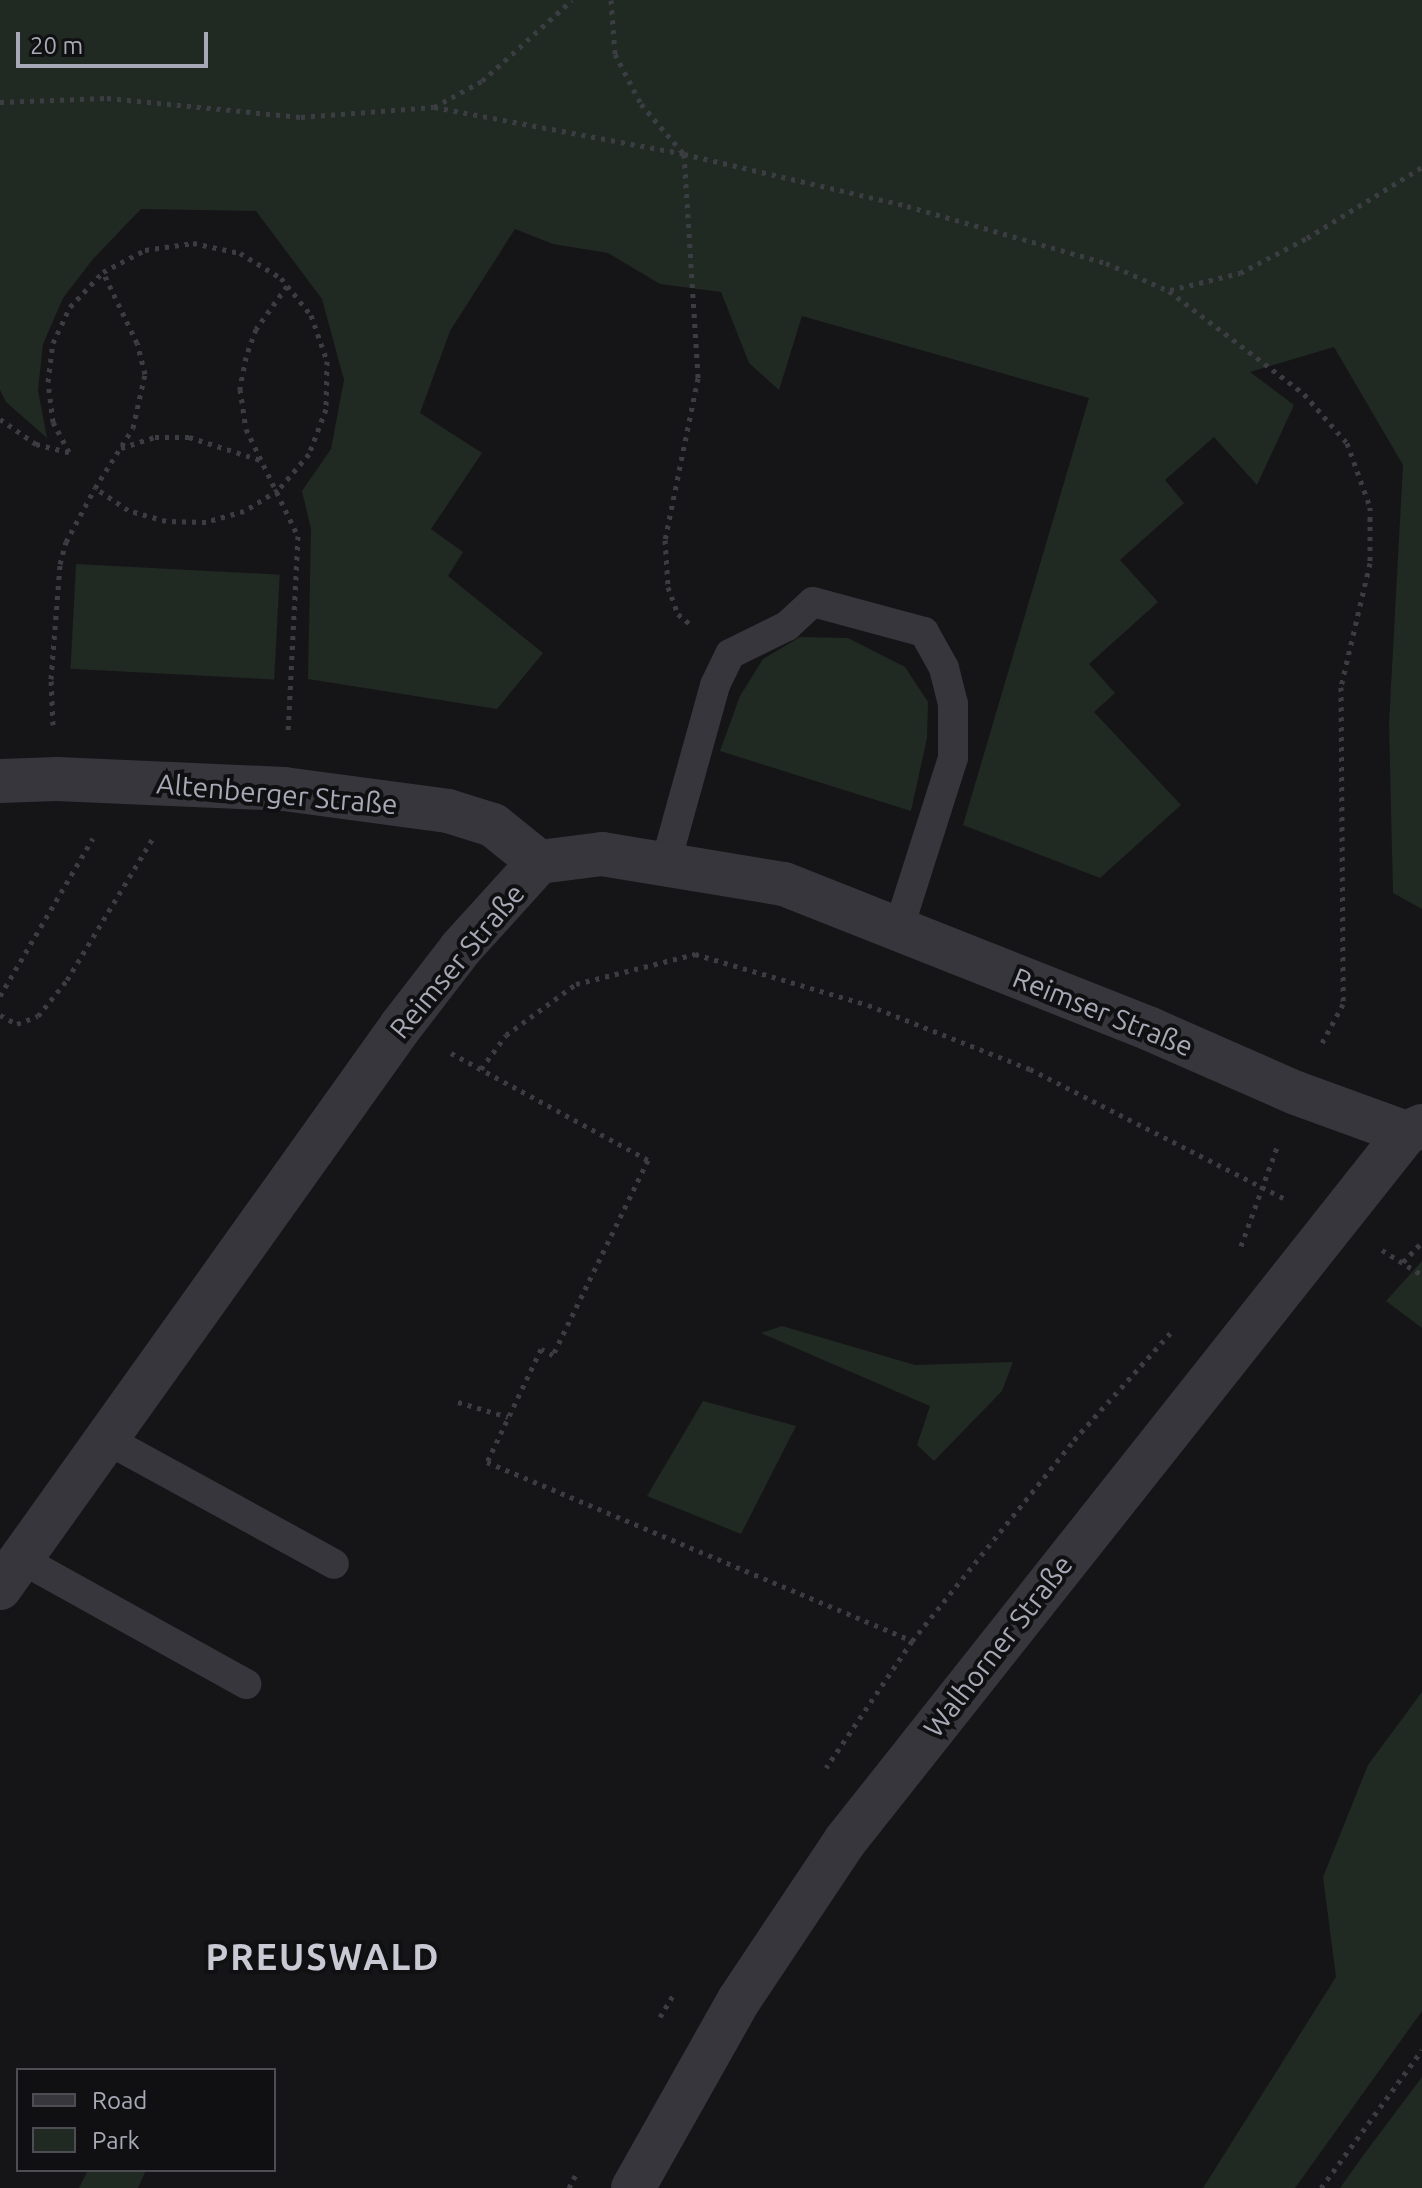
<!DOCTYPE html>
<meta charset="utf-8">
<style>
body{margin:0}
#map{position:relative;width:1422px;height:2188px;overflow:hidden;background:#151517;font-family:Ubuntu,sans-serif}
div>[style]{position:absolute}
[style*='--x']{left:calc(var(--x)*1px);top:calc(var(--y)*1px);width:calc(var(--w)*1px);rotate:calc(var(--a)*1deg)}
.green>*{inset:0;background:#212923;transform-origin:0 0}
.path>*{height:5px;margin-top:-2.5px;transform-origin:0;background:repeating-linear-gradient(90deg,#3c3d43 0 4px,transparent 0 10px)}
.lane>*{height:30px;margin:-15px;padding:0 15px;transform-origin:15px;border-radius:15px;background:#36363c}
.street>*{height:44px;margin:-22px;padding:0 22px;transform-origin:22px;border-radius:22px;background:#36363c}
span{translate:-50% -50%;white-space:nowrap;text-align:center;line-height:1.15;-webkit-text-stroke:8px #101012;paint-order:stroke}
.street-label{font-size:28px;color:#a7aab6}
.district-label{font-size:36px;color:#c8c9d3;font-weight:700;letter-spacing:2px}
.legend{position:absolute;left:16px;top:2068px;width:260px;height:104px;box-sizing:border-box;background:#101012;border:2px solid #4c4e54;margin:0;padding:10px 14px;list-style:none;font-size:24px;color:#a7aab6}
.legend li{display:flex;align-items:center;gap:16px;height:40px}
.legend b{width:40px;border:2px solid #4c4e54}
.scale{position:absolute;left:16px;top:32px;width:192px;height:36px;box-sizing:border-box;border:4px solid #a7aab6;border-top:0;padding-left:10px;font-size:24px;line-height:28px;white-space:nowrap;color:#a7aab6;-webkit-text-stroke:6px #101012;paint-order:stroke}
</style>
<div id="map">
<div class="green">
<div style="clip-path:polygon(0 0,1422px 0,1422px 909px,1393px 893px,1389px 723px,1403px 465px,1334px 347px,1250px 372px,1294px 405px,1257px 485px,1214px 437px,1165px 480px,1184px 503px,1120px 560px,1158px 602px,1089px 664px,1115px 693px,1094px 712px,1181px 805px,1100px 878px,963px 825px,1089px 398px,802px 316px,779px 390px,749px 363px,721px 292px,660px 284px,608px 253px,553px 244px,515px 229px,450px 331px,420px 413px,482px 453px,431px 529px,463px 552px,448px 576px,543px 653px,497px 709px,308px 679px,311px 529px,302px 491px,331px 449px,344px 380px,322px 299px,256px 211px,141px 209px,93px 259px,63px 298px,43px 344px,38px 390px,47px 438px,6px 402px,0 390px)"></div>
<div style="left:76px;top:564px;width:204px;height:105px;rotate:3deg"></div>
<div style="clip-path:polygon(800px 637px,848px 638px,905px 667px,928px 702px,927px 738px,911px 811px,720px 751px,740px 696px,763px 659px)"></div>
<div style="clip-path:polygon(1422px 1261px,1422px 1328px,1386px 1301px)"></div>
<div style="clip-path:polygon(782px 1326px,915px 1365px,1013px 1362px,1002px 1391px,934px 1461px,917px 1445px,930px 1406px,761px 1333px)"></div>
<div style="clip-path:polygon(703px 1401px,796px 1426px,741px 1534px,647px 1496px)"></div>
<div style="clip-path:polygon(1422px 1692px,1422px 2011px,1295px 2188px,1203px 2188px,1336px 1977px,1323px 1877px,1368px 1765px)"></div>
<div style="clip-path:polygon(1422px 2077px,1422px 2188px,1340px 2188px,1362px 2157px)"></div>
<div style="clip-path:polygon(88px 2170px,146px 2170px,138px 2188px,79px 2188px)"></div>
</div>
<div class="path">
<div style="--x:611;--y:0;--w:54;--a:85.8"></div>
<div style="--x:615;--y:54;--w:56;--a:62.5"></div>
<div style="--x:641;--y:104;--w:66;--a:49.3"></div>
<div style="--x:684;--y:154;--w:224;--a:86.4"></div>
<div style="--x:698;--y:378;--w:165;--a:101.5"></div>
<div style="--x:665;--y:540;--w:47;--a:86.3"></div>
<div style="--x:668;--y:587;--w:29;--a:70"></div>
<div style="--x:678;--y:614;--w:17;--a:40"></div>
<div style="--x:0;--y:102;--w:107;--a:-2.1"></div>
<div style="--x:107;--y:98;--w:195;--a:5.6"></div>
<div style="--x:301;--y:117;--w:133;--a:-4.3"></div>
<div style="--x:434;--y:107;--w:55;--a:-28.4"></div>
<div style="--x:482;--y:81;--w:121;--a:-42"></div>
<div style="--x:434;--y:107;--w:254;--a:10.6"></div>
<div style="--x:684;--y:154;--w:229;--a:13.1"></div>
<div style="--x:907;--y:206;--w:207;--a:16"></div>
<div style="--x:1106;--y:263;--w:69;--a:24"></div>
<div style="--x:1169;--y:291;--w:170;--a:37.3"></div>
<div style="--x:1304;--y:394;--w:65;--a:48.7"></div>
<div style="--x:1347;--y:443;--w:68;--a:70.2"></div>
<div style="--x:1370;--y:507;--w:56;--a:90"></div>
<div style="--x:1370;--y:563;--w:127;--a:103.2"></div>
<div style="--x:1341;--y:687;--w:317;--a:89.6"></div>
<div style="--x:1343;--y:1004;--w:44;--a:118.3"></div>
<div style="--x:287;--y:286;--w:53;--a:125.8"></div>
<div style="--x:256;--y:329;--w:30;--a:110"></div>
<div style="--x:246;--y:357;--w:33;--a:101"></div>
<div style="--x:240;--y:389;--w:40;--a:81.5"></div>
<div style="--x:246;--y:429;--w:119;--a:64.1"></div>
<div style="--x:298;--y:536;--w:196;--a:92.9"></div>
<div style="--x:1170;--y:290;--w:72;--a:-13.7"></div>
<div style="--x:1240;--y:273;--w:76;--a:-27.6"></div>
<div style="--x:1307;--y:238;--w:135;--a:-31.7"></div>
<div style="--x:0;--y:419;--w:44;--a:34.8"></div>
<div style="--x:36;--y:444;--w:34;--a:14"></div>
<div style="--x:121;--y:448;--w:36;--a:-18"></div>
<div style="--x:155;--y:437;--w:34;--a:0"></div>
<div style="--x:189;--y:437;--w:75;--a:17.9"></div>
<div style="--x:69;--y:452;--w:34;--a:-118"></div>
<div style="--x:53;--y:422;--w:40;--a:-97.1"></div>
<div style="--x:48;--y:382;--w:39;--a:-83"></div>
<div style="--x:53;--y:343;--w:40;--a:-65"></div>
<div style="--x:70;--y:307;--w:48;--a:-46.7"></div>
<div style="--x:103;--y:272;--w:47;--a:-27.6"></div>
<div style="--x:145;--y:250;--w:49;--a:-8.3"></div>
<div style="--x:193;--y:243;--w:48;--a:12"></div>
<div style="--x:240;--y:253;--w:48;--a:31.4"></div>
<div style="--x:281;--y:278;--w:48;--a:51"></div>
<div style="--x:311;--y:315;--w:49;--a:70.8"></div>
<div style="--x:327;--y:361;--w:48;--a:91.2"></div>
<div style="--x:326;--y:409;--w:48;--a:110.7"></div>
<div style="--x:309;--y:454;--w:48;--a:130.7"></div>
<div style="--x:278;--y:490;--w:40;--a:148"></div>
<div style="--x:244;--y:511;--w:40;--a:164"></div>
<div style="--x:206;--y:522;--w:40;--a:-178.6"></div>
<div style="--x:166;--y:521;--w:40;--a:-164"></div>
<div style="--x:128;--y:510;--w:40;--a:-146"></div>
<div style="--x:53;--y:725;--w:46;--a:-92.5"></div>
<div style="--x:51;--y:679;--w:115;--a:-85.5"></div>
<div style="--x:60;--y:564;--w:23;--a:-75"></div>
<div style="--x:66;--y:542;--w:61;--a:-61.8"></div>
<div style="--x:95;--y:488;--w:71;--a:-57.7"></div>
<div style="--x:133;--y:428;--w:55;--a:-77.5"></div>
<div style="--x:145;--y:374;--w:32;--a:-104"></div>
<div style="--x:137;--y:343;--w:79;--a:-115.6"></div>
<div style="--x:0;--y:996;--w:183;--a:-59.5"></div>
<div style="--x:0;--y:1015;--w:19;--a:28"></div>
<div style="--x:17;--y:1024;--w:22;--a:-21"></div>
<div style="--x:38;--y:1016;--w:46;--a:-51.1"></div>
<div style="--x:67;--y:980;--w:166;--a:-58.8"></div>
<div style="--x:451;--y:1053;--w:224;--a:28.5"></div>
<div style="--x:648;--y:1160;--w:217;--a:116"></div>
<div style="--x:553;--y:1355;--w:13;--a:-153"></div>
<div style="--x:541;--y:1349;--w:125;--a:115.5"></div>
<div style="--x:487;--y:1462;--w:461;--a:22.8"></div>
<div style="--x:912;--y:1641;--w:153;--a:124.1"></div>
<div style="--x:481;--y:1069;--w:42;--a:-53.7"></div>
<div style="--x:506;--y:1035;--w:87;--a:-36.1"></div>
<div style="--x:576;--y:984;--w:123;--a:-14.1"></div>
<div style="--x:695;--y:954;--w:180;--a:16.4"></div>
<div style="--x:868;--y:1005;--w:174;--a:21.6"></div>
<div style="--x:1030;--y:1069;--w:286;--a:27"></div>
<div style="--x:1241;--y:1246;--w:105;--a:-70"></div>
<div style="--x:1382;--y:1250;--w:47;--a:32"></div>
<div style="--x:1403;--y:1262;--w:28;--a:-46"></div>
<div style="--x:458;--y:1402;--w:52;--a:16.7"></div>
<div style="--x:912;--y:1641;--w:258;--a:-51.1"></div>
<div style="--x:1074;--y:1440;--w:147;--a:-48"></div>
<div style="--x:660;--y:2017;--w:26;--a:-59"></div>
<div style="--x:569;--y:2188;--w:16;--a:-63"></div>
<div style="--x:1321;--y:2188;--w:171;--a:-53.8"></div>
</div>
<div class="lane">
<div style="--x:666;--y:862;--w:184;--a:-74.5"></div>
<div style="--x:715;--y:685;--w:34;--a:-64"></div>
<div style="--x:730;--y:654;--w:64;--a:-26.2"></div>
<div style="--x:787;--y:626;--w:35;--a:-43"></div>
<div style="--x:813;--y:602;--w:115;--a:15.1"></div>
<div style="--x:924;--y:632;--w:41;--a:60.9"></div>
<div style="--x:944;--y:668;--w:36;--a:76"></div>
<div style="--x:953;--y:703;--w:55;--a:90"></div>
<div style="--x:953;--y:758;--w:181;--a:107.7"></div>
<div style="--x:104;--y:1438;--w:262;--a:28.7"></div>
<div style="--x:19;--y:1558;--w:260;--a:29"></div>
</div>
<div class="street">
<div style="--x:0;--y:781;--w:57;--a:-2"></div>
<div style="--x:57;--y:779;--w:227;--a:2.5"></div>
<div style="--x:284;--y:789;--w:165;--a:7.6"></div>
<div style="--x:448;--y:811;--w:47;--a:17.3"></div>
<div style="--x:493;--y:825;--w:59;--a:38.8"></div>
<div style="--x:0;--y:1588;--w:690;--a:-54.49"></div>
<div style="--x:401;--y:1026;--w:98;--a:-52.4"></div>
<div style="--x:461;--y:948;--w:116;--a:-47.8"></div>
<div style="--x:539;--y:862;--w:64;--a:-7.2"></div>
<div style="--x:602;--y:854;--w:184;--a:9.4"></div>
<div style="--x:784;--y:884;--w:394;--a:21.6"></div>
<div style="--x:1150;--y:1029;--w:159;--a:23.7"></div>
<div style="--x:1296;--y:1093;--w:117;--a:20"></div>
<div style="--x:1406;--y:1133;--w:17;--a:-24"></div>
<div style="--x:633;--y:2188;--w:216;--a:-60.6"></div>
<div style="--x:739;--y:2000;--w:191;--a:-56.3"></div>
<div style="--x:845;--y:1841;--w:903;--a:-51.61"></div>
</div>
<div class="street-label">
<span style="left:277px;top:794px;rotate:5deg">Altenberger Straße</span>
<span style="left:457px;top:961px;rotate:-50deg">Reimser Straße</span>
<span style="left:1103px;top:1012px;rotate:22deg">Reimser Straße</span>
<span style="left:998px;top:1646px;rotate:-52deg">Walhorner Straße</span>
</div>
<div class="district-label">
<span style="left:323px;top:1957px">PREUSWALD</span>
</div>
<ul class="legend">
<li><b style="height:10px;background:#36363c"></b>Road</li>
<li><b style="height:22px;background:#212923"></b>Park</li>
</ul>
<div class="scale">20 m</div>
</div>
